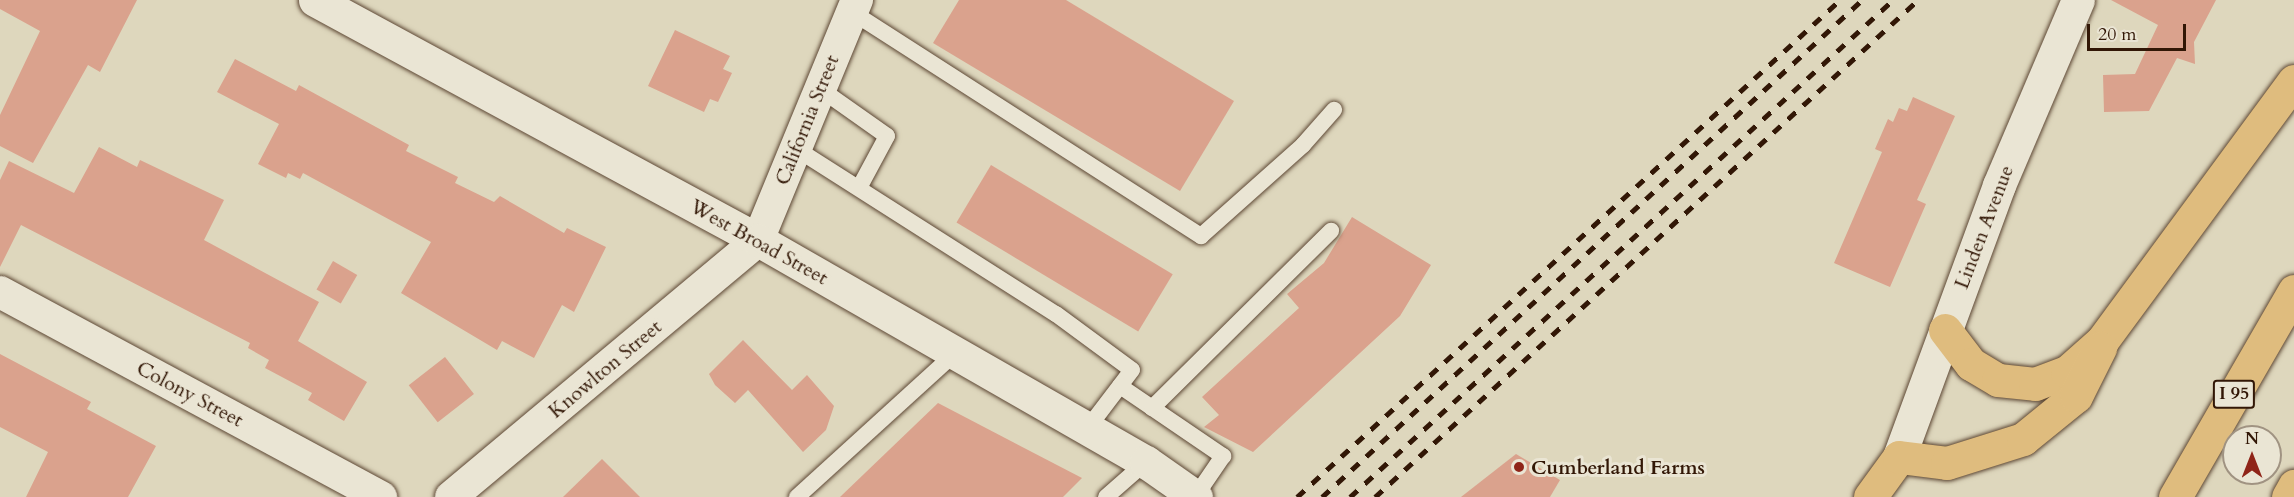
<!DOCTYPE html>
<style>
body{margin:0}
#map{position:relative;width:2294px;height:497px;overflow:hidden;background:#ded7bd;font-family:Cardo,serif}
div>[style]{position:absolute}
[style*='--x']{left:calc(var(--x)*1px);top:calc(var(--y)*1px);width:calc(var(--w)*1px);rotate:calc(var(--a)*1deg)}
.building>*{inset:0;background:#daa28d;transform-origin:0 0}
.roads{filter:drop-shadow(0 0 2px #5d4734) drop-shadow(0 0 2px #5d4734)}
.lane>*{height:16px;margin:-8px;padding:0 8px;transform-origin:8px;border-radius:8px;background:#eae5d4}
.street>*{height:32px;margin:-16px;padding:0 16px;transform-origin:16px;border-radius:16px;background:#eae5d4}
.secondary>*{height:33px;margin:-16.5px;padding:0 16.5px;transform-origin:16.5px;border-radius:16.5px;background:#eae5d4}
.primary>*{height:33px;margin:-16.5px;padding:0 16.5px;transform-origin:16.5px;border-radius:16.5px;background:#dfbc7e}
.highway>*{height:33px;margin:-16.5px;padding:0 16.5px;transform-origin:16.5px;border-radius:16.5px;background:#dfbc7e}
.rail>*{height:4.5px;margin-top:-2.25px;transform-origin:0;background:repeating-linear-gradient(90deg,#321706 0 10px,transparent 0 20px)}
.dots>*{width:16px;height:16px;translate:-50% -50%;box-sizing:border-box;border:3px solid #eae5d4;border-radius:50%}
span{translate:-50% -50%;white-space:nowrap;text-align:center;line-height:1.15;-webkit-text-stroke:6px #eae5d4;paint-order:stroke}
.shield-label span{padding:2px 4px;background:#eae5d4;border:2px solid;border-radius:4px;-webkit-text-stroke-width:0}
.shield-label{font-size:18px;color:#321706;font-weight:700}
.street-label{font-size:20px;color:#321706}
.poi-label{font-size:20px;color:#321706;font-weight:700}
.left{translate:0 -50%;text-align:left}
.north{position:absolute;left:2222px;top:425px;width:60px;height:60px;box-sizing:border-box;background:#eae5d4;border:2px solid #a09382;border-radius:50%;rotate:0deg;font-size:16px;font-weight:700;line-height:24px;text-align:center;color:#321706}
.north::after{content:'';display:block;margin:auto;width:21px;height:27px;background:#8f2418;clip-path:polygon(50% 0,100% 100%,50% 72%,0 100%)}
.scale{position:absolute;left:2087px;top:24px;width:99px;height:27px;box-sizing:border-box;border:3px solid #321706;border-top:0;padding-left:8px;font-size:18px;line-height:21px;white-space:nowrap;color:#321706;-webkit-text-stroke:4px #eae5d4;paint-order:stroke}
</style>
<div id="map">
<div class="building">
<div style="clip-path:polygon(0 0,137px 0,100px 72px,88px 65px,33px 163px,0 146px,0 115px,40px 31px,0 9px)"></div>
<div style="clip-path:polygon(959px 0,1066px 0,1234px 101px,1180px 191px,933px 43px)"></div>
<div style="clip-path:polygon(2111px 0,2216px 0,2194px 42px,2195px 64px,2177px 58px,2149px 111px,2104px 112px,2103px 75px,2135px 74px,2158px 25px)"></div>
<div style="clip-path:polygon(675px 30px,730px 56px,723px 69px,732px 73px,718px 102px,710px 99px,704px 112px,648px 86px)"></div>
<div style="clip-path:polygon(235px 59px,296px 91px,299px 85px,409px 145px,406px 151px,458px 177px,455px 183px,494px 202px,500px 196px,564px 233px,567px 228px,606px 247px,574px 312px,562px 305px,534px 358px,502px 341px,497px 350px,401px 293px,431px 242px,303px 173px,300px 179px,288px 173px,286px 178px,258px 164px,279px 124px,217px 92px)"></div>
<div style="clip-path:polygon(1913px 97px,1955px 116px,1917px 200px,1926px 204px,1890px 287px,1834px 263px,1882px 152px,1875px 149px,1888px 119px,1893px 122px,1899px 108px,1907px 111px)"></div>
<div style="clip-path:polygon(99px 147px,137px 167px,140px 160px,224px 200px,204px 240px,319px 302px,298px 341px,367px 382px,344px 421px,308px 400px,312px 393px,265px 368px,269px 360px,248px 348px,250px 343px,21px 225px,0 267px,0 180px,9px 161px,74px 193px)"></div>
<div style="left:991px;top:165px;width:212px;height:67px;rotate:31deg"></div>
<div style="clip-path:polygon(1352px 217px,1431px 265px,1400px 316px,1253px 452px,1204px 427px,1219px 415px,1202px 397px,1299px 308px,1287px 294px,1324px 263px)"></div>
<div style="left:333px;top:261px;width:28px;height:33px;rotate:30deg"></div>
<div style="clip-path:polygon(743px 340px,792px 390px,807px 375px,834px 406px,826px 430px,803px 452px,748px 390px,735px 403px,715px 385px,709px 374px)"></div>
<div style="clip-path:polygon(0 354px,91px 402px,87px 409px,156px 446px,128px 497px,26px 497px,48px 452px,0 427px)"></div>
<div style="left:445px;top:357px;width:47px;height:46px;rotate:52deg"></div>
<div style="clip-path:polygon(938px 403px,1082px 478px,1063px 497px,840px 497px)"></div>
<div style="clip-path:polygon(1516px 454px,1560px 480px,1550px 497px,1461px 497px)"></div>
<div style="clip-path:polygon(602px 459px,640px 497px,563px 497px)"></div>
</div>
<div class="roads">
<div class="lane">
<div style="--x:852;--y:12;--w:415;--a:32.7"></div>
<div style="--x:1201;--y:236;--w:137;--a:-41.7"></div>
<div style="--x:1303;--y:145;--w:47;--a:-48.5"></div>
<div style="--x:819;--y:88;--w:83;--a:35.2"></div>
<div style="--x:887;--y:136;--w:59;--a:118.3"></div>
<div style="--x:795;--y:148;--w:309;--a:32.5"></div>
<div style="--x:1056;--y:314;--w:94;--a:36.4"></div>
<div style="--x:1132;--y:370;--w:74;--a:127.3"></div>
<div style="--x:1120;--y:386;--w:125;--a:34.2"></div>
<div style="--x:1223;--y:456;--w:50;--a:124.3"></div>
<div style="--x:1152;--y:408;--w:252;--a:-44.7"></div>
<div style="--x:797;--y:497;--w:214;--a:-42.3"></div>
<div style="--x:1106;--y:497;--w:53;--a:-41.2"></div>
</div>
<div class="street">
<div style="--x:0;--y:292;--w:433;--a:28.3"></div>
<div style="--x:451;--y:497;--w:400;--a:-39.9"></div>
<div style="--x:758;--y:240;--w:260;--a:-67.6"></div>
</div>
<div class="secondary">
<div style="--x:315;--y:0;--w:504;--a:28.45"></div>
<div style="--x:758;--y:240;--w:447;--a:29.8"></div>
<div style="--x:1146;--y:462;--w:61;--a:35"></div>
<div style="--x:1899;--y:457;--w:290;--a:-69.8"></div>
<div style="--x:1999;--y:185;--w:201;--a:-66.9"></div>
</div>
<div class="primary">
<div style="--x:1870;--y:497;--w:49;--a:-54.1"></div>
</div>
<div class="highway">
<div style="--x:1945;--y:330;--w:43;--a:52.6"></div>
<div style="--x:1971;--y:364;--w:31;--a:31"></div>
<div style="--x:1998;--y:380;--w:37;--a:6"></div>
<div style="--x:2035;--y:384;--w:34;--a:-21"></div>
<div style="--x:2067;--y:372;--w:47;--a:-41.5"></div>
<div style="--x:2102;--y:341;--w:323;--a:-53.6"></div>
<div style="--x:1899;--y:457;--w:48;--a:7.1"></div>
<div style="--x:1947;--y:463;--w:80;--a:-17.5"></div>
<div style="--x:2023;--y:439;--w:68;--a:-39.1"></div>
<div style="--x:2076;--y:396;--w:54;--a:-63.4"></div>
<div style="--x:2175;--y:497;--w:238;--a:-60"></div>
<div style="--x:2288;--y:497;--w:13;--a:-61"></div>
</div>
</div>
<div class="rail">
<div style="--x:1297;--y:497;--w:736;--a:-42.47"></div>
<div style="--x:1322;--y:497;--w:734;--a:-42.63"></div>
<div style="--x:1350;--y:497;--w:736;--a:-42.47"></div>
<div style="--x:1375;--y:497;--w:736;--a:-42.47"></div>
</div>
<div class="dots">
<div style="left:1519px;top:467px;background:#8f2418"></div>
</div>
<div class="shield-label">
<span style="left:2234px;top:394px">I 95</span>
</div>
<div class="street-label">
<span style="left:807px;top:120px;rotate:-68deg">California Street</span>
<span style="left:1984px;top:227px;rotate:-69deg">Linden Avenue</span>
<span style="left:759px;top:242px;rotate:29deg">West Broad Street</span>
<span style="left:605px;top:369px;rotate:-40deg">Knowlton Street</span>
<span style="left:190px;top:394px;rotate:28deg">Colony Street</span>
</div>
<div class="poi-label">
<span class="left" style="left:1531px;top:467px">Cumberland Farms</span>
</div>
<div class="north">N</div>
<div class="scale">20 m</div>
</div>
